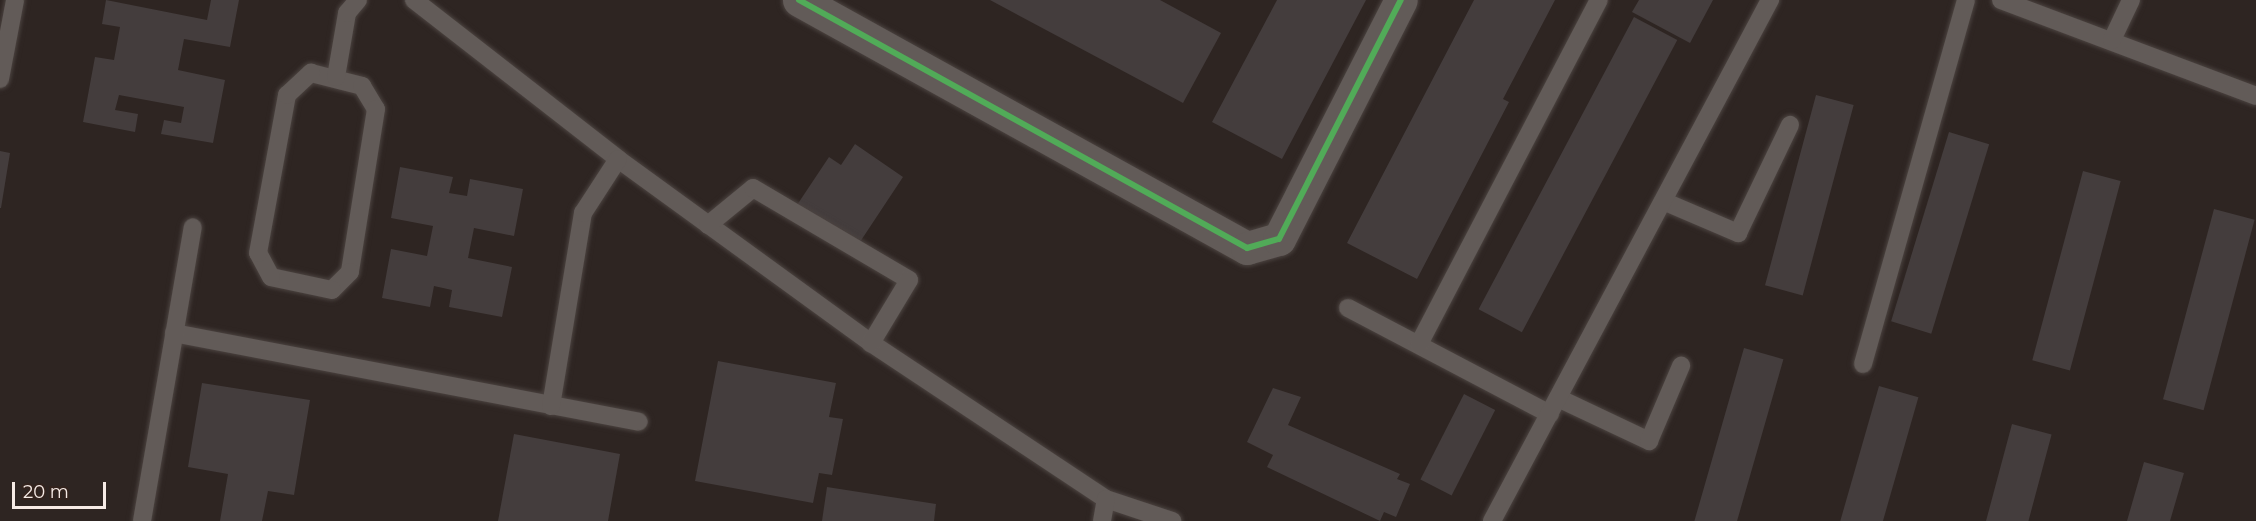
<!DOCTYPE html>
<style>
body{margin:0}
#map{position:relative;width:2256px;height:521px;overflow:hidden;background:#2e2522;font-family:Montserrat,sans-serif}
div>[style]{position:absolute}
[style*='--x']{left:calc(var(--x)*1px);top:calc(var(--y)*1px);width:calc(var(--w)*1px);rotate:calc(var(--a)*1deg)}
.building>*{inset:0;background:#443d3d;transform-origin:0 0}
.roads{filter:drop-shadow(0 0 2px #4b4340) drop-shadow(0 0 2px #4b4340)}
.service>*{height:18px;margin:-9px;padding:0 9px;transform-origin:9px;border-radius:9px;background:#625b58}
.minor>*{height:33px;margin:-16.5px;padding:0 16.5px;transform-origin:16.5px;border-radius:16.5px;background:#625b58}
.cycleway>*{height:6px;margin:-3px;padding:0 3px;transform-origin:3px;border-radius:3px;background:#51ab58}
span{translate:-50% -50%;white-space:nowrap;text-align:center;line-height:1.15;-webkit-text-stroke:4.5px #33231d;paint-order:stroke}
.scale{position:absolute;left:12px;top:482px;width:94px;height:27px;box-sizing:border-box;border:3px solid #f6ebe6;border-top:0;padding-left:8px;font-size:18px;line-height:21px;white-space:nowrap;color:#f6ebe6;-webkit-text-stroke:4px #33231d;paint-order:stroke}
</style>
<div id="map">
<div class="building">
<div style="clip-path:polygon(106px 0,207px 20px,211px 0,239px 0,230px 47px,184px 39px,178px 70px,225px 80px,213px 143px,161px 134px,164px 120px,181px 123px,184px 107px,119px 95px,115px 110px,138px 114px,135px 132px,83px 122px,95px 57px,114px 60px,120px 27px,102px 24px)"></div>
<div style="clip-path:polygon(990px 0,1160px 0,1221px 33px,1183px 103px)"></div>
<div style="clip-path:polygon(1277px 0,1366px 0,1282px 159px,1212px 122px)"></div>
<div style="clip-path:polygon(1474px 0,1555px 0,1503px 99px,1509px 102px,1417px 279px,1347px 243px)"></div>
<div style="clip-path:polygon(1639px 0,1713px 0,1690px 43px,1632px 12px)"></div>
<div style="left:1634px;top:17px;width:49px;height:331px;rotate:28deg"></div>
<div style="left:1816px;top:95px;width:39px;height:197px;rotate:15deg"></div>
<div style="left:1949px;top:132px;width:42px;height:198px;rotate:17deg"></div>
<div style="clip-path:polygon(855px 144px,903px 177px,856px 248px,795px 208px,829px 157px,841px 165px)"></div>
<div style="clip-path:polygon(0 151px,10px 153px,1px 208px,0 208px)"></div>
<div style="clip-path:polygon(400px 167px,453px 177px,449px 193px,467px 196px,470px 179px,523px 189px,514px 236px,474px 228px,468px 258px,512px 267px,502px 317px,449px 307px,452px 290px,434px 286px,430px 307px,382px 298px,391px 249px,427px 256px,433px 226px,391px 218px)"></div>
<div style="left:2083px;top:171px;width:39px;height:196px;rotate:15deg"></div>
<div style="left:2214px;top:209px;width:42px;height:197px;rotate:15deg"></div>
<div style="left:1744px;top:348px;width:41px;height:180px;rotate:16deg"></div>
<div style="clip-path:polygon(718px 361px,836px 383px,829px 417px,843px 419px,832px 475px,819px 473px,813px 503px,695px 481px)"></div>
<div style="clip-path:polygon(202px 383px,310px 400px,294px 495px,268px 491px,262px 521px,220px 521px,228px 474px,188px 467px)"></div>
<div style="left:1879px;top:386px;width:41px;height:141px;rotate:16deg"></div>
<div style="clip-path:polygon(1273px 388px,1301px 397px,1288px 425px,1400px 474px,1397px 479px,1410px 484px,1396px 517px,1384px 512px,1380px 521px,1267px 467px,1273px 455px,1247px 442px)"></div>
<div style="left:1464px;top:394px;width:35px;height:96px;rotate:27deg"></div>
<div style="left:2012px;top:424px;width:41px;height:101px;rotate:15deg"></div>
<div style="clip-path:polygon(514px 434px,620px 454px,608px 521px,498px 521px)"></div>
<div style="clip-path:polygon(2144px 462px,2184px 473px,2170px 521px,2127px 521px)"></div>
<div style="clip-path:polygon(827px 487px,936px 504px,934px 521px,822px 521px)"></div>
</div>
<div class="roads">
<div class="service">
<div style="--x:414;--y:0;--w:259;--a:37.9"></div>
<div style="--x:618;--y:159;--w:313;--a:36"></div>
<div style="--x:871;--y:343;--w:282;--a:33.6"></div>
<div style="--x:1106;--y:499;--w:70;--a:18.4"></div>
<div style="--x:2001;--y:0;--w:272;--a:20.6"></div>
<div style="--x:2112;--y:40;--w:44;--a:-64.6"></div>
<div style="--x:311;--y:73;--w:53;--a:14.3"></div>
<div style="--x:362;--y:86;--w:27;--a:59"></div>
<div style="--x:376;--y:109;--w:165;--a:99.1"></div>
<div style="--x:350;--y:272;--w:25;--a:135"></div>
<div style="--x:332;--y:290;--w:62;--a:-168"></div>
<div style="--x:271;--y:277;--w:27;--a:-118"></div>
<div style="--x:258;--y:253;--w:161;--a:-79.6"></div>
<div style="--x:287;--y:95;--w:33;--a:-43"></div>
<div style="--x:336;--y:77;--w:65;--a:-80.2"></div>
<div style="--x:347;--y:13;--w:17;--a:-50"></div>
<div style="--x:0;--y:79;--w:80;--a:-79.2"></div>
<div style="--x:1663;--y:201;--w:82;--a:23.1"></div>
<div style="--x:1738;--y:233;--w:120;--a:-64.3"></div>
<div style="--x:708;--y:225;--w:58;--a:-39.4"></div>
<div style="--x:753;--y:188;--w:181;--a:30.5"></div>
<div style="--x:909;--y:280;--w:74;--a:121.1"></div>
<div style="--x:1348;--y:308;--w:228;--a:27.7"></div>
<div style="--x:174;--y:333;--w:473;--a:10.8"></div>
<div style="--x:1419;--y:344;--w:388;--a:-62.4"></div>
<div style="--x:1863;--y:364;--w:378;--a:-74.2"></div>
<div style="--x:1558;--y:398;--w:101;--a:25.3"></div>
<div style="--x:1649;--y:441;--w:82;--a:-66.9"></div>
<div style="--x:551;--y:406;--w:196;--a:-80.6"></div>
<div style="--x:583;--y:213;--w:64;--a:-57.1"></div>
<div style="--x:142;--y:521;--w:298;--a:-80.2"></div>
<div style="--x:1102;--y:521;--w:22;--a:-80"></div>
<div style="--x:1492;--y:521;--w:591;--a:-61.92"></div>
</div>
<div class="minor">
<div style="--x:799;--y:0;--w:512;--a:28.97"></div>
<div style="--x:1247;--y:248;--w:33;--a:-16"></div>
<div style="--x:1279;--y:239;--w:268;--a:-63"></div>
</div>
</div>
<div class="cycleway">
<div style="--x:799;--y:0;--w:512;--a:28.97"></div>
<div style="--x:1247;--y:248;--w:33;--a:-16"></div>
<div style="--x:1279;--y:239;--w:268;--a:-63"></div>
</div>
<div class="scale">20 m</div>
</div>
